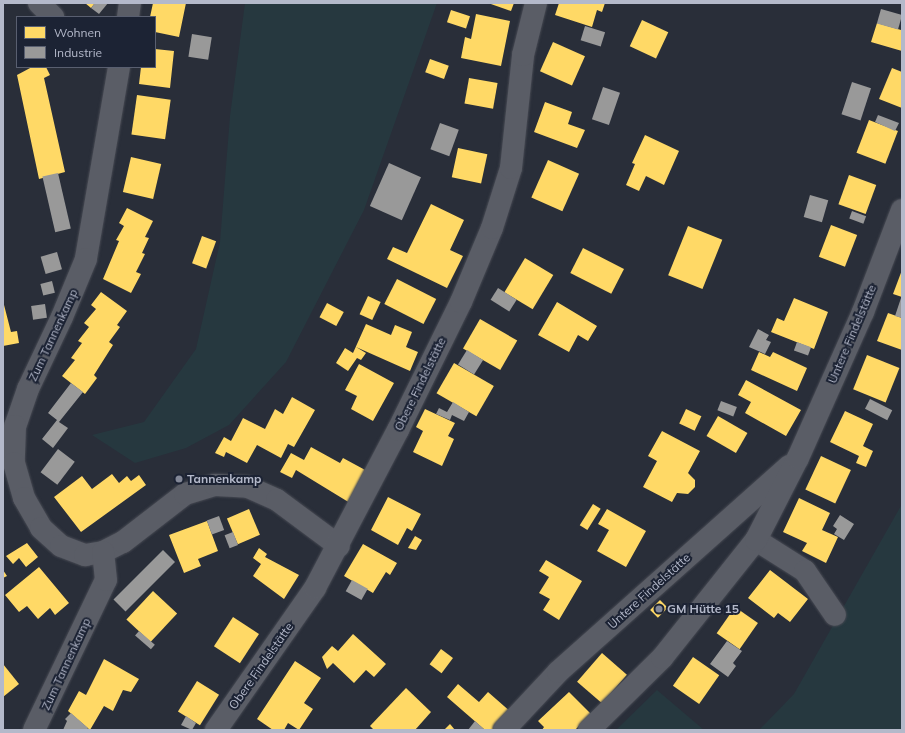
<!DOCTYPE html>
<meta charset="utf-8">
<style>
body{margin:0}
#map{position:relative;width:905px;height:733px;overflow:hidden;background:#292e39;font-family:Mulish,sans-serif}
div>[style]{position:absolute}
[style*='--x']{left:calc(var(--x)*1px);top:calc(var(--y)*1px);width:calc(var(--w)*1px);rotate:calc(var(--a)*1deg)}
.green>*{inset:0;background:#26383f}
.homes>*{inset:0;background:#ffd966;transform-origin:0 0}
.industry>*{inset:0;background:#999;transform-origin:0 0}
.roads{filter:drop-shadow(0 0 1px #464952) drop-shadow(0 0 1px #464952)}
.minor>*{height:22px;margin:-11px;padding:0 11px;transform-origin:11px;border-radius:11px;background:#5a5d66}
.dots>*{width:11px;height:11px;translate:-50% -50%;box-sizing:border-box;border:2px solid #1c2334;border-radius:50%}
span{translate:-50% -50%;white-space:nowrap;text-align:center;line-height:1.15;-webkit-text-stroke:4px #1c2334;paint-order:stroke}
.street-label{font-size:12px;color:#b4b9ca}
.poi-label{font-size:12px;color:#b4b9ca;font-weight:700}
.left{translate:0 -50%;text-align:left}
.frame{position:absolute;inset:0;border:4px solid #b4b9ca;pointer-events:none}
.legend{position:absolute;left:16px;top:16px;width:140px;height:52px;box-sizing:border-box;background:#1c2334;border:1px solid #595f70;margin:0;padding:5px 7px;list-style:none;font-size:12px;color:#b4b9ca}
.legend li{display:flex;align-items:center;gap:8px;height:20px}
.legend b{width:20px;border:1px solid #595f70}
</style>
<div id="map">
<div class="green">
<div style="clip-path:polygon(245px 3px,437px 3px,364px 210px,286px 362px,229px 425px,186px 448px,135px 463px,92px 435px,144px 422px,196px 349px,220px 242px,230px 116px)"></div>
<div style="clip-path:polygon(902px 504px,902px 730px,759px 730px,794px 694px)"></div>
<div style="clip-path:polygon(657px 690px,704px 730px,616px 730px)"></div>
</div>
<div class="homes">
<div style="clip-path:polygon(85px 3px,95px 3px,91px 8px)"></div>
<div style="clip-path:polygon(153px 3px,186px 3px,179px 37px,155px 32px,155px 17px,150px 17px)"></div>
<div style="clip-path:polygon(488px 3px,514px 3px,511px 11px)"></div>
<div style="clip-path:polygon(559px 3px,605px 3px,602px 12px,597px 10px,592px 27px,555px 15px)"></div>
<div style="left:451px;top:10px;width:20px;height:13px;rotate:18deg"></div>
<div style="clip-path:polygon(476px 14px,510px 21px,501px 66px,461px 58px,465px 37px,471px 39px)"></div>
<div style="left:642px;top:20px;width:29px;height:29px;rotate:25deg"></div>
<div style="clip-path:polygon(877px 23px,901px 30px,902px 27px,902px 51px,871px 42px)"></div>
<div style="left:553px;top:42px;width:35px;height:32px;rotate:24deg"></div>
<div style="clip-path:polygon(155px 49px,174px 51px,170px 88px,139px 84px,141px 67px,155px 67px)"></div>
<div style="left:430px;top:59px;width:20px;height:14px;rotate:20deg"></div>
<div style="clip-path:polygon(32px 67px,46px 67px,50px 75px,44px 78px,65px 172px,39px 179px,17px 75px)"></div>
<div style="clip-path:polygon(892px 68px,902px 72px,902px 108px,879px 99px)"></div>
<div style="left:469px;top:78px;width:29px;height:26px;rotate:10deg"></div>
<div style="left:137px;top:95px;width:34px;height:40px;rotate:8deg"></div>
<div style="clip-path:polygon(545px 102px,572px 112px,568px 124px,585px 130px,577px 148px,534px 132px)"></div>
<div style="left:869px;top:120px;width:31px;height:35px;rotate:21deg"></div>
<div style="clip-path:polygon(645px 135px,679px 151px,664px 185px,646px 176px,639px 191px,626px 185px,635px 164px,632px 163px)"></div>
<div style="left:458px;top:148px;width:30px;height:30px;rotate:12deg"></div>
<div style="left:131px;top:157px;width:31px;height:36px;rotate:13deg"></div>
<div style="left:548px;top:160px;width:34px;height:41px;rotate:24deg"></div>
<div style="left:849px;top:175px;width:29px;height:31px;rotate:20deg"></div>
<div style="clip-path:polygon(431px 204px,464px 220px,450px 250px,463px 256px,447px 288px,387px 259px,393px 247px,407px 253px)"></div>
<div style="clip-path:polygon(127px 208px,153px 221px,145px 237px,149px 238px,142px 253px,145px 254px,136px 272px,141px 274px,131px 293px,103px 279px,119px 241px,116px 240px,124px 226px,119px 223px)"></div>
<div style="left:831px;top:225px;width:28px;height:34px;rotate:21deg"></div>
<div style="left:688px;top:226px;width:37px;height:53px;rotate:22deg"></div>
<div style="left:202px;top:236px;width:15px;height:29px;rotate:20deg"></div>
<div style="left:583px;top:248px;width:46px;height:28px;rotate:27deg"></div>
<div style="left:525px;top:258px;width:33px;height:40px;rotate:31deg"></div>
<div style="clip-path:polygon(902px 270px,902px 297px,893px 294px)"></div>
<div style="left:397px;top:279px;width:44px;height:28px;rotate:27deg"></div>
<div style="clip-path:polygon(101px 292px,127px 311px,117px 325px,120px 327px,109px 342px,113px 345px,94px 375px,97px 378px,85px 394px,62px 376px,75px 360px,71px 358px,82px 343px,78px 341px,89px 327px,84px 323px,96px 309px,91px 305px)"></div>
<div style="left:368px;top:296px;width:14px;height:20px;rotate:25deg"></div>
<div style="clip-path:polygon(794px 298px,828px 312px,814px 349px,771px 332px,777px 318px,784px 321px)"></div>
<div style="clip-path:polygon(3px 301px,11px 332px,17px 331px,19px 343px,3px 346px)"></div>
<div style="clip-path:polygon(557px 302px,597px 326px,588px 341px,578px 335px,569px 352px,538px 335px)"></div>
<div style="left:327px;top:303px;width:19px;height:16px;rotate:28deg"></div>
<div style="clip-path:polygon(888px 313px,902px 318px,902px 350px,877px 341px)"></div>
<div style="left:480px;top:319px;width:43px;height:34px;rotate:30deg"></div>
<div style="clip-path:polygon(366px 324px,391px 335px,395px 325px,412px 332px,406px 347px,418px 352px,410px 371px,356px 347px,366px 353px,361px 360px,357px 358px,348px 371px,336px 363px,345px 348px,353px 353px)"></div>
<div style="clip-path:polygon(759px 352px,770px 357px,773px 352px,807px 368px,797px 391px,751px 370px)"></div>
<div style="left:867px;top:355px;width:35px;height:37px;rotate:22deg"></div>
<div style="left:454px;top:363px;width:46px;height:35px;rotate:30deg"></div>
<div style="clip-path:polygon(359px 364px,394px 383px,373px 421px,351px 409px,357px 396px,345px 390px)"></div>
<div style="clip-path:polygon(746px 380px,801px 410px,786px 436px,745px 413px,751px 402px,738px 395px)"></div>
<div style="clip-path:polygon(292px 397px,315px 410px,294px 447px,288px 444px,281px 458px,257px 445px,247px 463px,226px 452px,224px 457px,215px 453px,224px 437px,231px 441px,243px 418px,265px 429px,275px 409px,283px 414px)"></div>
<div style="clip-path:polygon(425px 409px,455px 423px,448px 436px,454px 439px,442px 466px,413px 452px,423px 431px,416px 427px)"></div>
<div style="left:686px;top:409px;width:17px;height:16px;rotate:25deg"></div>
<div style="clip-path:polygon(845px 411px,873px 424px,863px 446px,873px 451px,866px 467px,856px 463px,859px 456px,830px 442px)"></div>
<div style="left:718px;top:416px;width:34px;height:23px;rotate:30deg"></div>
<div style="clip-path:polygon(662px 431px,700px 451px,688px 473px,695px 480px,695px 487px,688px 494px,677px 493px,672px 502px,643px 487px,657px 461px,648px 456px)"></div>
<div style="clip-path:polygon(311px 447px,340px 463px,343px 458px,367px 471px,350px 503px,296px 470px,292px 478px,280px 472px,291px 453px,304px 460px)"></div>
<div style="left:821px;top:456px;width:33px;height:37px;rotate:25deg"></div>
<div style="clip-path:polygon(112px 474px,119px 483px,127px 476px,131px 481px,139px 475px,146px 485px,81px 532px,54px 497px,82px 476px,92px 489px)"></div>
<div style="clip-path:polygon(388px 497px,421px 514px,412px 531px,407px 528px,398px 545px,371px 530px)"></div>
<div style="clip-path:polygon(799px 498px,830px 513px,822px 530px,838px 537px,826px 563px,802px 551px,807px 543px,783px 532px)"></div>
<div style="left:593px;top:504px;width:9px;height:25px;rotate:32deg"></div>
<div style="left:249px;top:509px;width:28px;height:24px;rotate:67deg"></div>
<div style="clip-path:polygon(607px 509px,646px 531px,626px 567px,597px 551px,609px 530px,598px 524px)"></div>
<div style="clip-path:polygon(207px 521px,218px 551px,198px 559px,201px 566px,184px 573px,169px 535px)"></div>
<div style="clip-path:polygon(415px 536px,422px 540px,416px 550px,408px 548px)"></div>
<div style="clip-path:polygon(27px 543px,38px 557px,26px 567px,19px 558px,13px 564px,6px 556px)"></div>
<div style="clip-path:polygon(363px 544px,397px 563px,390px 575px,386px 572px,373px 593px,344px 576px)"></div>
<div style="clip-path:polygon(259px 548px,267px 554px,265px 557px,299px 575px,284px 599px,253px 576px,261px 564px,253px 558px)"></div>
<div style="clip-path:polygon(546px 560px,582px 581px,559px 620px,543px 610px,550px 599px,539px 593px,549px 577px,539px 571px)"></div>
<div style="clip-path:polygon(39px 567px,69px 603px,55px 615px,50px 608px,38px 619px,27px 606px,19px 612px,5px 595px)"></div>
<div style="clip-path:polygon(3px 570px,7px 576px,3px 578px)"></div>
<div style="clip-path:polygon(770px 570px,808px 599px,790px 622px,778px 613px,774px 618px,748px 598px)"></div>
<div style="left:153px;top:591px;width:33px;height:39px;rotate:43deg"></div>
<div style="left:660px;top:600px;width:11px;height:14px;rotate:45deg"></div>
<div style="left:735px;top:607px;width:28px;height:32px;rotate:35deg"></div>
<div style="left:233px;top:617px;width:31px;height:35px;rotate:33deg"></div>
<div style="clip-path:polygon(353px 634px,386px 664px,374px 677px,366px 670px,354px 683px,333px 663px,327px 669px,322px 657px,332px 646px,338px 651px)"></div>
<div style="left:441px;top:649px;width:15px;height:19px;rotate:37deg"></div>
<div style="left:602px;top:653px;width:33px;height:38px;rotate:41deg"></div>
<div style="left:693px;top:657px;width:32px;height:35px;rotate:35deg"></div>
<div style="clip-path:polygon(104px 659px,139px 679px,131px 692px,123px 690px,113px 711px,104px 706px,90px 730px,68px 711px,79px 691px,86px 695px)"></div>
<div style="clip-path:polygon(295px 661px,321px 678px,304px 703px,313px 709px,299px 730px,288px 723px,284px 730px,273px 730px,257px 719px)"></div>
<div style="clip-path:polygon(3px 664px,19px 684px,3px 697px)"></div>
<div style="left:197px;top:681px;width:26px;height:36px;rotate:32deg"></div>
<div style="clip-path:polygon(458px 684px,479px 702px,488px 692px,511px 712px,496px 730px,485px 730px,447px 697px)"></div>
<div style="clip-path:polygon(406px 688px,431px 712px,415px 730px,374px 730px,370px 726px)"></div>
<div style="clip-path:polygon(569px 692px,591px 714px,575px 730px,542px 730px,544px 727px,538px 721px)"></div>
<div style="clip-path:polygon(450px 724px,455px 730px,444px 730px)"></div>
</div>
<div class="industry">
<div style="clip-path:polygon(95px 3px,108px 3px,99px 14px,91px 8px)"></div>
<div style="left:881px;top:9px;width:22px;height:15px;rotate:16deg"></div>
<div style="left:585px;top:26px;width:21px;height:15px;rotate:17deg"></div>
<div style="left:192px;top:34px;width:20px;height:23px;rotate:9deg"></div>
<div style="left:852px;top:82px;width:20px;height:34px;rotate:18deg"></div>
<div style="left:603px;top:87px;width:18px;height:34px;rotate:19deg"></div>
<div style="clip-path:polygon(878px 115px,899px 123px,895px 131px,875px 122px)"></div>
<div style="left:440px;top:123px;width:20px;height:28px;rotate:20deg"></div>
<div style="left:389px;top:163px;width:35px;height:47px;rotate:24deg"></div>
<div style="left:58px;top:173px;width:57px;height:16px;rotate:77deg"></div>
<div style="left:810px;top:195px;width:19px;height:23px;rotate:16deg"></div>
<div style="left:852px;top:211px;width:15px;height:8px;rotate:20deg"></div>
<div style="left:57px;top:252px;width:18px;height:17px;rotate:74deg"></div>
<div style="left:52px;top:281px;width:12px;height:12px;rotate:76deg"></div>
<div style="left:498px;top:288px;width:22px;height:14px;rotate:32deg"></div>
<div style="clip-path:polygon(902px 295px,902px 318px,895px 316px)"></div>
<div style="left:45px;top:304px;width:14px;height:14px;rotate:82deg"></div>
<div style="clip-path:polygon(758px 329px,769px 335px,766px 340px,771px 342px,765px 354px,749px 347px)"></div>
<div style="left:797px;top:342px;width:15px;height:9px;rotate:20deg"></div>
<div style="left:467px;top:350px;width:19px;height:17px;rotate:32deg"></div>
<div style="clip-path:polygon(71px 383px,83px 392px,59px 422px,68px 428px,53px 448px,42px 439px,57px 420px,48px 413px)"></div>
<div style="left:870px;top:399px;width:25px;height:11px;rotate:27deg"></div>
<div style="left:721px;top:401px;width:17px;height:10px;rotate:21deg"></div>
<div style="clip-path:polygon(453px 402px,469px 412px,464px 421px,452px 415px,450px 420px,436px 414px,439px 408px,447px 412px)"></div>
<div style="left:58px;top:449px;width:21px;height:29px;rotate:37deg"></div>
<div style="clip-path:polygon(840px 515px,854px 524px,844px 540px,834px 534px,837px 529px,833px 526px)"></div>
<div style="left:219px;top:516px;width:15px;height:13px;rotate:70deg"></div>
<div style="left:233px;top:532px;width:14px;height:9px;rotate:69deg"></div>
<div style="left:163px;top:550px;width:17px;height:70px;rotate:45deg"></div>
<div style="left:352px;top:580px;width:18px;height:13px;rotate:29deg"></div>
<div style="left:139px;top:631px;width:21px;height:6px;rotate:41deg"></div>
<div style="clip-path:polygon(727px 641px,742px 651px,733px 663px,736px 666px,728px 677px,710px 664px)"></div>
<div style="clip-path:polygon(71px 713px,88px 728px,87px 730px,63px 730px,67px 721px,65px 719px)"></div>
<div style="clip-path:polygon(186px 716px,196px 723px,192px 730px,181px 725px)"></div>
<div style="clip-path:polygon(475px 721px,485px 730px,468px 730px)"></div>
</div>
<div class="roads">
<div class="minor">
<div style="--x:39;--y:3;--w:20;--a:45"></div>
<div style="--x:128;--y:17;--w:14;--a:-82"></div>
<div style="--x:119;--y:67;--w:195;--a:99.8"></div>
<div style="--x:86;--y:259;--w:63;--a:112.5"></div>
<div style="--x:62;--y:317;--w:80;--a:115.3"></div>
<div style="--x:28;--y:389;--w:39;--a:109"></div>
<div style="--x:15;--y:426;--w:37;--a:92"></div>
<div style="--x:14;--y:463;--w:36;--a:74"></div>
<div style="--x:24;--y:498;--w:34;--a:60"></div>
<div style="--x:41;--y:528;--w:27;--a:42"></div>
<div style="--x:61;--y:546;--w:26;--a:21"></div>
<div style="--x:85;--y:555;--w:18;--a:-9"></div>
<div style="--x:103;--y:552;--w:22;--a:-27"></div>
<div style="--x:123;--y:542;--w:78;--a:-37.7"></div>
<div style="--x:185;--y:494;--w:31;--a:-17"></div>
<div style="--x:215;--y:485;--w:33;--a:3"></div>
<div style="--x:248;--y:487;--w:32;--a:24"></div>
<div style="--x:277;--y:500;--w:77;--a:36.6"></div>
<div style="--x:756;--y:540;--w:58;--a:32.3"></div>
<div style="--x:805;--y:571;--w:53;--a:55.7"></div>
<div style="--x:34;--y:730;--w:166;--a:-64.4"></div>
<div style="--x:106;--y:580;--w:28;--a:-96"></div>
<div style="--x:216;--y:730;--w:173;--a:-55.1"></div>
<div style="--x:315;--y:588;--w:178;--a:-62.3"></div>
<div style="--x:398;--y:430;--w:143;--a:-63.8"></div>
<div style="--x:461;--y:302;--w:80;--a:-67.3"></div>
<div style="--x:492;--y:228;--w:63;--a:-72.4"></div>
<div style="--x:511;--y:168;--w:114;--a:-83.9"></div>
<div style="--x:523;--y:55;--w:54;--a:-76"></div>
<div style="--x:504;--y:730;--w:79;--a:-47"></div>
<div style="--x:558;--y:672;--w:310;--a:-41.7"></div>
<div style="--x:589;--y:730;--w:103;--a:-44.6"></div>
<div style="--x:662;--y:658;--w:151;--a:-51.5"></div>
<div style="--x:756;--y:540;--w:92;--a:-62.9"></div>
<div style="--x:798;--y:458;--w:160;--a:-66"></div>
<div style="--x:863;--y:312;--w:109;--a:-69.1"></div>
</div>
</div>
<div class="dots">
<div style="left:179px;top:479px;background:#838897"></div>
<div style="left:659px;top:609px;background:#838897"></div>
</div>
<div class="street-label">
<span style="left:852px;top:334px;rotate:-67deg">Untere Findelstätte</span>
<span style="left:53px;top:335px;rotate:-65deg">Zum Tannenkamp</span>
<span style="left:420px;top:384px;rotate:-64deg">Obere Findelstätte</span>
<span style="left:649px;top:591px;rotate:-42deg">Untere Findelstätte</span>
<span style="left:66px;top:664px;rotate:-65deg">Zum Tannenkamp</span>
<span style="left:261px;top:666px;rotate:-55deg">Obere Findelstätte</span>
</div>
<div class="poi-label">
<span class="left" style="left:187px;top:479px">Tannenkamp</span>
<span class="left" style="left:667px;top:609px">GM Hütte 15</span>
</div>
<div class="frame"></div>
<ul class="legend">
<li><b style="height:11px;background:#ffd966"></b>Wohnen</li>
<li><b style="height:11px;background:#999"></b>Industrie</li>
</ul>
</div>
